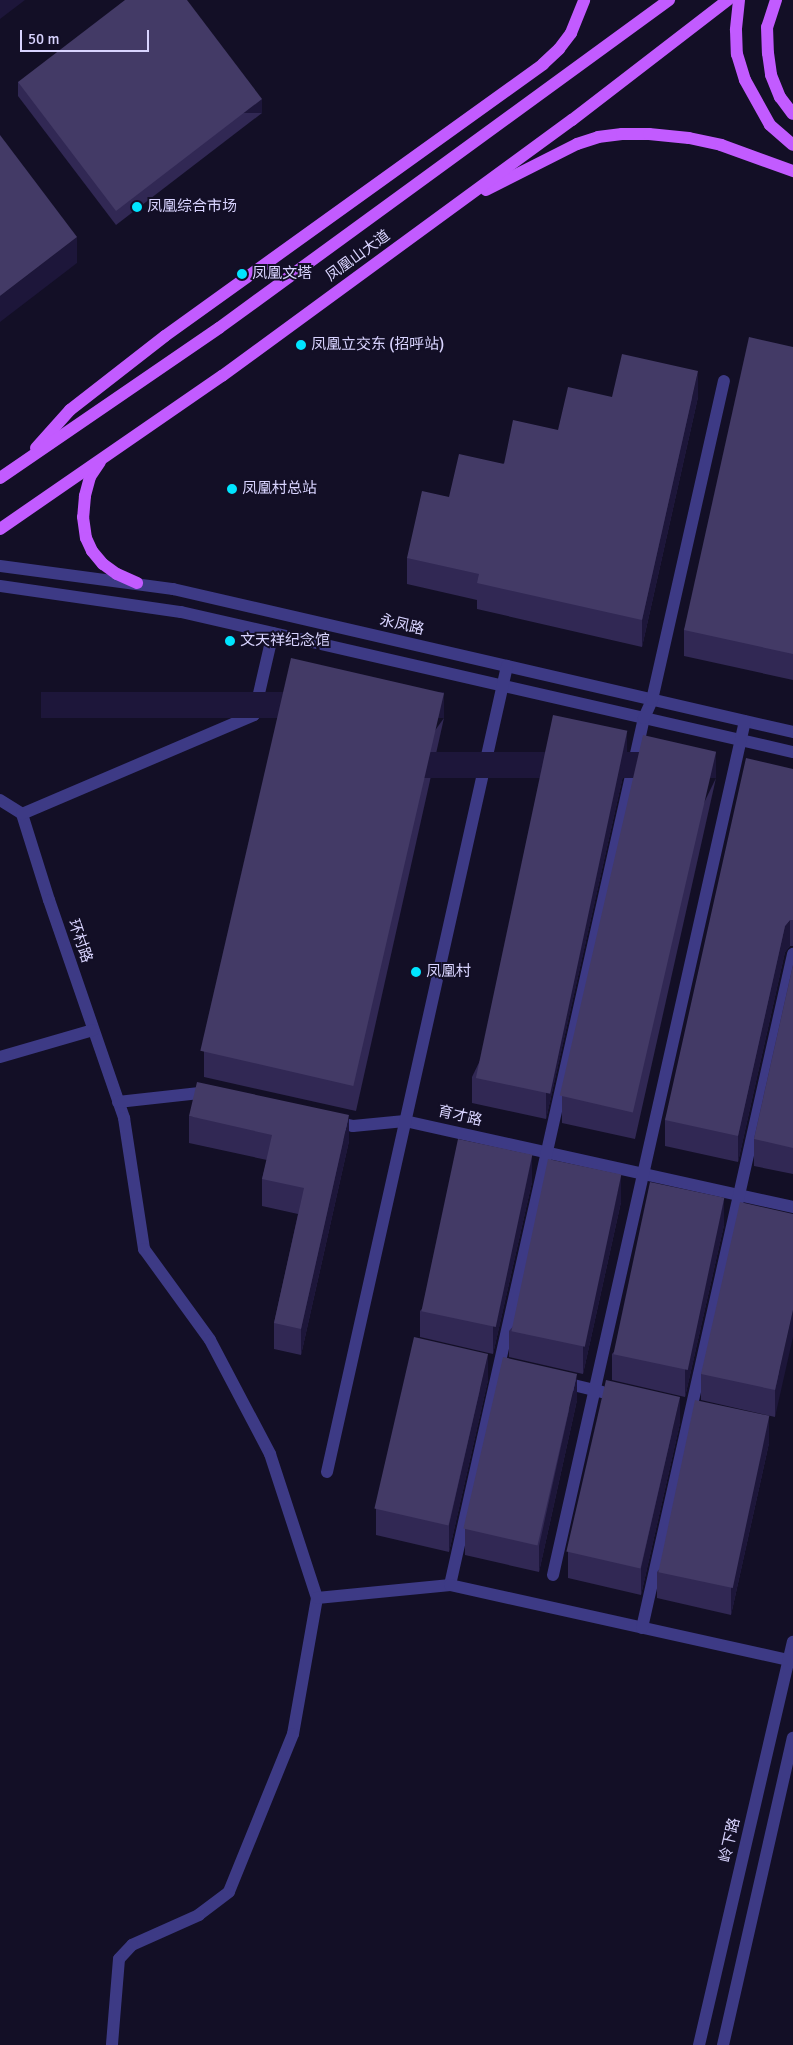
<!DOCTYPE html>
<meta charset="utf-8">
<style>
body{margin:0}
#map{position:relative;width:793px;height:2045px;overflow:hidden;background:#130f26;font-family:Signika,"Noto Sans SC",sans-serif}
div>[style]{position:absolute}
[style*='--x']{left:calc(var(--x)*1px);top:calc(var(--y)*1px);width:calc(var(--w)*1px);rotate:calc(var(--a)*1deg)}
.minor>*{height:12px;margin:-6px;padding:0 6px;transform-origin:6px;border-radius:6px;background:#3d3a85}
.major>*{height:12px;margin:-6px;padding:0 6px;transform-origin:6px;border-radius:6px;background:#c25bff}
.wall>*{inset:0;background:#312854}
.shaded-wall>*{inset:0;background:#1d163a;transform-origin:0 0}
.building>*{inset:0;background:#433a66;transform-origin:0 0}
.dots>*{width:14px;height:14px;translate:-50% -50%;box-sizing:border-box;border:2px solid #130f26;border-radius:50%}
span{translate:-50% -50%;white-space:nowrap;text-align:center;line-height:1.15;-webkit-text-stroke:4px #130f26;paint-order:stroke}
.poi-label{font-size:15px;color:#d9d4ff}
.left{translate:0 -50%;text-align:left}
.street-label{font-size:15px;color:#d9d4ff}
.scale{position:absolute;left:20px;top:30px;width:129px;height:22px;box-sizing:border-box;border:2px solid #d9d4ff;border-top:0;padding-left:6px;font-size:15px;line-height:18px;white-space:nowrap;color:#d9d4ff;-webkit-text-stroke:4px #130f26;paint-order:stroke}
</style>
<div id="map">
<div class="minor">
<div style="--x:0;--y:566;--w:175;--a:7.6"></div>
<div style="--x:173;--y:589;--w:636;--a:12.99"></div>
<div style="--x:0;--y:586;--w:183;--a:8.2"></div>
<div style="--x:181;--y:612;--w:628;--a:12.89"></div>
<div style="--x:0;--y:800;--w:26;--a:32"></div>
<div style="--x:22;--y:814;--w:90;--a:72.6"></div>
<div style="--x:49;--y:900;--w:231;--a:71"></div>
<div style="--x:124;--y:1118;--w:133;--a:81.3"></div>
<div style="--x:144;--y:1249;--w:112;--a:54"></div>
<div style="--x:210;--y:1340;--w:129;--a:62.2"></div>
<div style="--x:270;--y:1454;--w:151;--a:71.9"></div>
<div style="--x:317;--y:1598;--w:138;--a:100"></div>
<div style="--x:293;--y:1734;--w:170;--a:112.1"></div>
<div style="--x:229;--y:1892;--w:38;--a:143"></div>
<div style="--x:199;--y:1915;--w:73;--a:155.9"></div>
<div style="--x:132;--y:1945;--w:19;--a:133"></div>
<div style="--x:119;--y:1959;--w:86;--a:94.7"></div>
<div style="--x:22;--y:814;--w:252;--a:-23.1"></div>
<div style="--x:254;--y:715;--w:84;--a:-77"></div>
<div style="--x:0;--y:1057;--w:97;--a:-16.2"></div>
<div style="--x:118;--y:1102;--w:82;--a:-6.3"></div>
<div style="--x:200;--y:1093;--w:10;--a:11"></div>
<div style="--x:334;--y:1122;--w:19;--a:12"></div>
<div style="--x:353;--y:1126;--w:52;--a:-5.5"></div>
<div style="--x:405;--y:1121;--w:397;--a:12.5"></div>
<div style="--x:561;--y:1382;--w:42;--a:13.7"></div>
<div style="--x:327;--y:1472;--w:826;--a:-77.41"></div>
<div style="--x:553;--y:1575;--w:875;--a:-77.33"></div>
<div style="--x:450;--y:1585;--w:888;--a:-77.39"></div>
<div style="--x:644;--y:718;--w:20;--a:-66"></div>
<div style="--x:652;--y:700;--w:327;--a:-77.3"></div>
<div style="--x:317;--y:1598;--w:134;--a:-5.6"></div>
<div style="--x:450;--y:1585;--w:351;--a:12.5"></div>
<div style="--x:642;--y:1628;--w:691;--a:-77.37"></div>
<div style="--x:699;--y:2045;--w:414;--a:-76.9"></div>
<div style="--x:723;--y:2045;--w:315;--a:-77.2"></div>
</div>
<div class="major">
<div style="--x:739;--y:0;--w:30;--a:96"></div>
<div style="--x:736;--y:30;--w:24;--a:88"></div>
<div style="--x:737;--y:54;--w:27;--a:73"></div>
<div style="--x:745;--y:80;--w:51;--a:60.9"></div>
<div style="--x:770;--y:125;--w:30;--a:41"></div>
<div style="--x:776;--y:0;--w:28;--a:108"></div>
<div style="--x:767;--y:27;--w:26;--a:88"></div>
<div style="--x:768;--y:53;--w:22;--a:82"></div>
<div style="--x:771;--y:75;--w:24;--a:68"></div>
<div style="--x:780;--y:97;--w:21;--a:53"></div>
<div style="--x:486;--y:190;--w:102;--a:-26.8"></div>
<div style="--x:577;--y:144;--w:22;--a:-18"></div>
<div style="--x:598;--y:137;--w:24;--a:-7"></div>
<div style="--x:622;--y:134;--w:27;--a:0"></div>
<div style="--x:649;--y:134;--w:40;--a:5.7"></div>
<div style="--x:689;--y:138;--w:33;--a:12"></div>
<div style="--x:721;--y:145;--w:77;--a:19.9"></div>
<div style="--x:36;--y:448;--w:51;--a:-48.2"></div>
<div style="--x:70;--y:410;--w:120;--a:-37.9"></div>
<div style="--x:165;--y:336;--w:466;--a:-35.7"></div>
<div style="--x:543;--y:64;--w:22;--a:-43"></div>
<div style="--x:559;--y:49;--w:20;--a:-53"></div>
<div style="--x:571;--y:33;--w:35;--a:-68"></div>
<div style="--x:100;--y:462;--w:18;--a:124"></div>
<div style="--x:90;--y:477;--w:20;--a:105"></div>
<div style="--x:85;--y:496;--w:21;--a:95"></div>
<div style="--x:83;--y:517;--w:21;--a:82"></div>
<div style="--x:86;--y:538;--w:14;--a:65"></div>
<div style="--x:92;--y:551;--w:17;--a:50"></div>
<div style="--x:103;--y:564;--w:17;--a:36"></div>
<div style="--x:117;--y:574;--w:22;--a:24"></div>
<div style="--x:0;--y:478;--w:265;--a:-34.4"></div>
<div style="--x:219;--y:328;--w:557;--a:-36.09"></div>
<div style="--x:0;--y:529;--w:270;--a:-34.6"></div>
<div style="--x:222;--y:376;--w:434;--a:-36.2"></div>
<div style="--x:572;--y:120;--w:197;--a:-37.6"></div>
</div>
<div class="wall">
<div style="clip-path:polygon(18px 82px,262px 113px,116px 225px,18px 96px)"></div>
<div style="clip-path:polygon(793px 347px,793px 680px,684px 656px,684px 630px)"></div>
<div style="clip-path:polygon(612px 397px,698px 397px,642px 647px,477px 609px,477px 600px,407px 584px,407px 558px,449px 497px)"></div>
<div style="clip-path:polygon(444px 718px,356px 1111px,204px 1077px,204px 1051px)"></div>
<div style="clip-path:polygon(627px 758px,546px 1119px,472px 1103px,472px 1077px)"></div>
<div style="clip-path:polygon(793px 769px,793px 946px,790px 946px,785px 952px,738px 1162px,665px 1146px,665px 1120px)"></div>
<div style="clip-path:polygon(716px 778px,635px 1139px,562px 1123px,562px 1096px)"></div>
<div style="clip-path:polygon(793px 965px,793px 1174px,754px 1166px,754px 1139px)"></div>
<div style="clip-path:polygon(189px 1116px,349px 1141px,301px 1355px,274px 1349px,274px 1323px,298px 1214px,262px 1206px,262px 1179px,267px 1160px,189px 1143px)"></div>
<div style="clip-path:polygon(532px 1182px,493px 1354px,420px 1337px,420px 1311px)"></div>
<div style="clip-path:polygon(621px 1202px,583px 1374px,509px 1357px,509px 1331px)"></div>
<div style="clip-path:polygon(793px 1214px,775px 1417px,701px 1400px,701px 1374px)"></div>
<div style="clip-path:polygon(724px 1225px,685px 1397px,612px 1380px,612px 1354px)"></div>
<div style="clip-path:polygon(488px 1380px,449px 1552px,376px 1535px,376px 1509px)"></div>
<div style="clip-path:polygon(577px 1400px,539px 1572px,465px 1555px,465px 1529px)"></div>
<div style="clip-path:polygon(680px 1423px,641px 1595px,568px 1578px,568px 1552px)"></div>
<div style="clip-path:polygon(769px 1443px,731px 1615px,657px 1598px,657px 1572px)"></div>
</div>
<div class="shaded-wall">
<div style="clip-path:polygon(0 0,25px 0,0 19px)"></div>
<div style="left:262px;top:99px;width:14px;height:184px;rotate:90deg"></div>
<div style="clip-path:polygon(77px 237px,77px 263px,0 322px,0 296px)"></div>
<div style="clip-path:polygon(698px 371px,698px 397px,642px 647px,642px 620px)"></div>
<div style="left:444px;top:692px;width:26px;height:403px;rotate:90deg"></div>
<div style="clip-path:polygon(627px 731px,627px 758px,546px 1119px,546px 1093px)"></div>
<div style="left:716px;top:752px;width:26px;height:370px;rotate:90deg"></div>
<div style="clip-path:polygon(790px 920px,790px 946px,785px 952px,738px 1162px,738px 1136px,785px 926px)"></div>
<div style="clip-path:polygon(349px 1115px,349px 1141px,301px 1355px,301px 1329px)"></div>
<div style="clip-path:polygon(532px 1155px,532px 1182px,493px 1354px,493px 1327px)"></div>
<div style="clip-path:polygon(621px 1175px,621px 1202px,583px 1374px,583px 1347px)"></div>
<div style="clip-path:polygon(724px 1198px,724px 1225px,685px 1397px,685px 1370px)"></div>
<div style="clip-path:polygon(793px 1310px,793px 1337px,775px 1417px,775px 1390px)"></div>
<div style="clip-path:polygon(488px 1354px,488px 1380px,449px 1552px,449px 1525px)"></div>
<div style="clip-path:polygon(577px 1374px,577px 1400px,539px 1572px,539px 1546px)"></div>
<div style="clip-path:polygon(680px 1397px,680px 1423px,641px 1595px,641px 1568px)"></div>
<div style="clip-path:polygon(769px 1416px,769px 1443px,731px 1615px,731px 1589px)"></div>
</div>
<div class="building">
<div style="clip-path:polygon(125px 0,187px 0,262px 99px,116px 211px,18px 82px)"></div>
<div style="clip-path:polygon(0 135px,77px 237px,0 296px)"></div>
<div style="clip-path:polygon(749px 337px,793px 347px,793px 654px,684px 630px)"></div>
<div style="clip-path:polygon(622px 354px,698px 371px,642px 620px,477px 583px,479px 574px,407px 558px,422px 491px,449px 497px,459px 454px,504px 464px,513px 420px,558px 430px,568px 387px,612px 397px)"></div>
<div style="left:291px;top:658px;width:157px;height:403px;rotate:13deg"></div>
<div style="left:553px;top:715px;width:76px;height:371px;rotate:12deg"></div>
<div style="left:643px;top:735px;width:75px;height:370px;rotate:13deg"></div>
<div style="clip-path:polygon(746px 758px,793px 769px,793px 920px,790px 920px,785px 926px,738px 1136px,665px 1120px)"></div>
<div style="clip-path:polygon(793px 965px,793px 1148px,754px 1139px)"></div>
<div style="clip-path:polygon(197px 1082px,349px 1115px,301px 1329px,274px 1323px,304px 1188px,262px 1179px,272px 1135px,189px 1116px)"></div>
<div style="left:458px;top:1139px;width:76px;height:176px;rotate:12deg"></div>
<div style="left:548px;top:1159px;width:75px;height:176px;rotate:12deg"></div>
<div style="left:650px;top:1182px;width:76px;height:176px;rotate:12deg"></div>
<div style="clip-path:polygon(740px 1202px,793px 1214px,793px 1310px,775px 1390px,701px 1374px)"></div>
<div style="left:414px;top:1337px;width:76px;height:176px;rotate:13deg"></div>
<div style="left:503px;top:1357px;width:76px;height:176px;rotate:13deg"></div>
<div style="left:606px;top:1380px;width:76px;height:176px;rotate:13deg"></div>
<div style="left:695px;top:1400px;width:76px;height:176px;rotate:12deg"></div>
</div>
<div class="dots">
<div style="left:137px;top:207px;background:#00e5ff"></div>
<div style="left:242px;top:274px;background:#00e5ff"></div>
<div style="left:301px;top:345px;background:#00e5ff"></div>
<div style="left:232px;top:489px;background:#00e5ff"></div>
<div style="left:230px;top:641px;background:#00e5ff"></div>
<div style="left:416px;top:972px;background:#00e5ff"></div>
</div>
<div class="poi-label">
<span class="left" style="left:147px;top:207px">凤凰综合市场</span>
<span class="left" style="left:252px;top:274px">凤凰文塔</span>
<span class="left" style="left:311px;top:345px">凤凰立交东 (招呼站)</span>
<span class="left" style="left:242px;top:489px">凤凰村总站</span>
<span class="left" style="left:240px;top:641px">文天祥纪念馆</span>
<span class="left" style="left:426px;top:972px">凤凰村</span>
</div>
<div class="street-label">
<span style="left:358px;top:256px;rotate:-36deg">凤凰山大道</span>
<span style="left:402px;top:625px;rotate:13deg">永凤路</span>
<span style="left:80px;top:941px;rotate:71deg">环村路</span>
<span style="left:460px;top:1116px;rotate:13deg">育才路</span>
<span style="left:730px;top:1840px;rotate:-77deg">岭下路</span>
</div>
<div class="scale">50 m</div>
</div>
